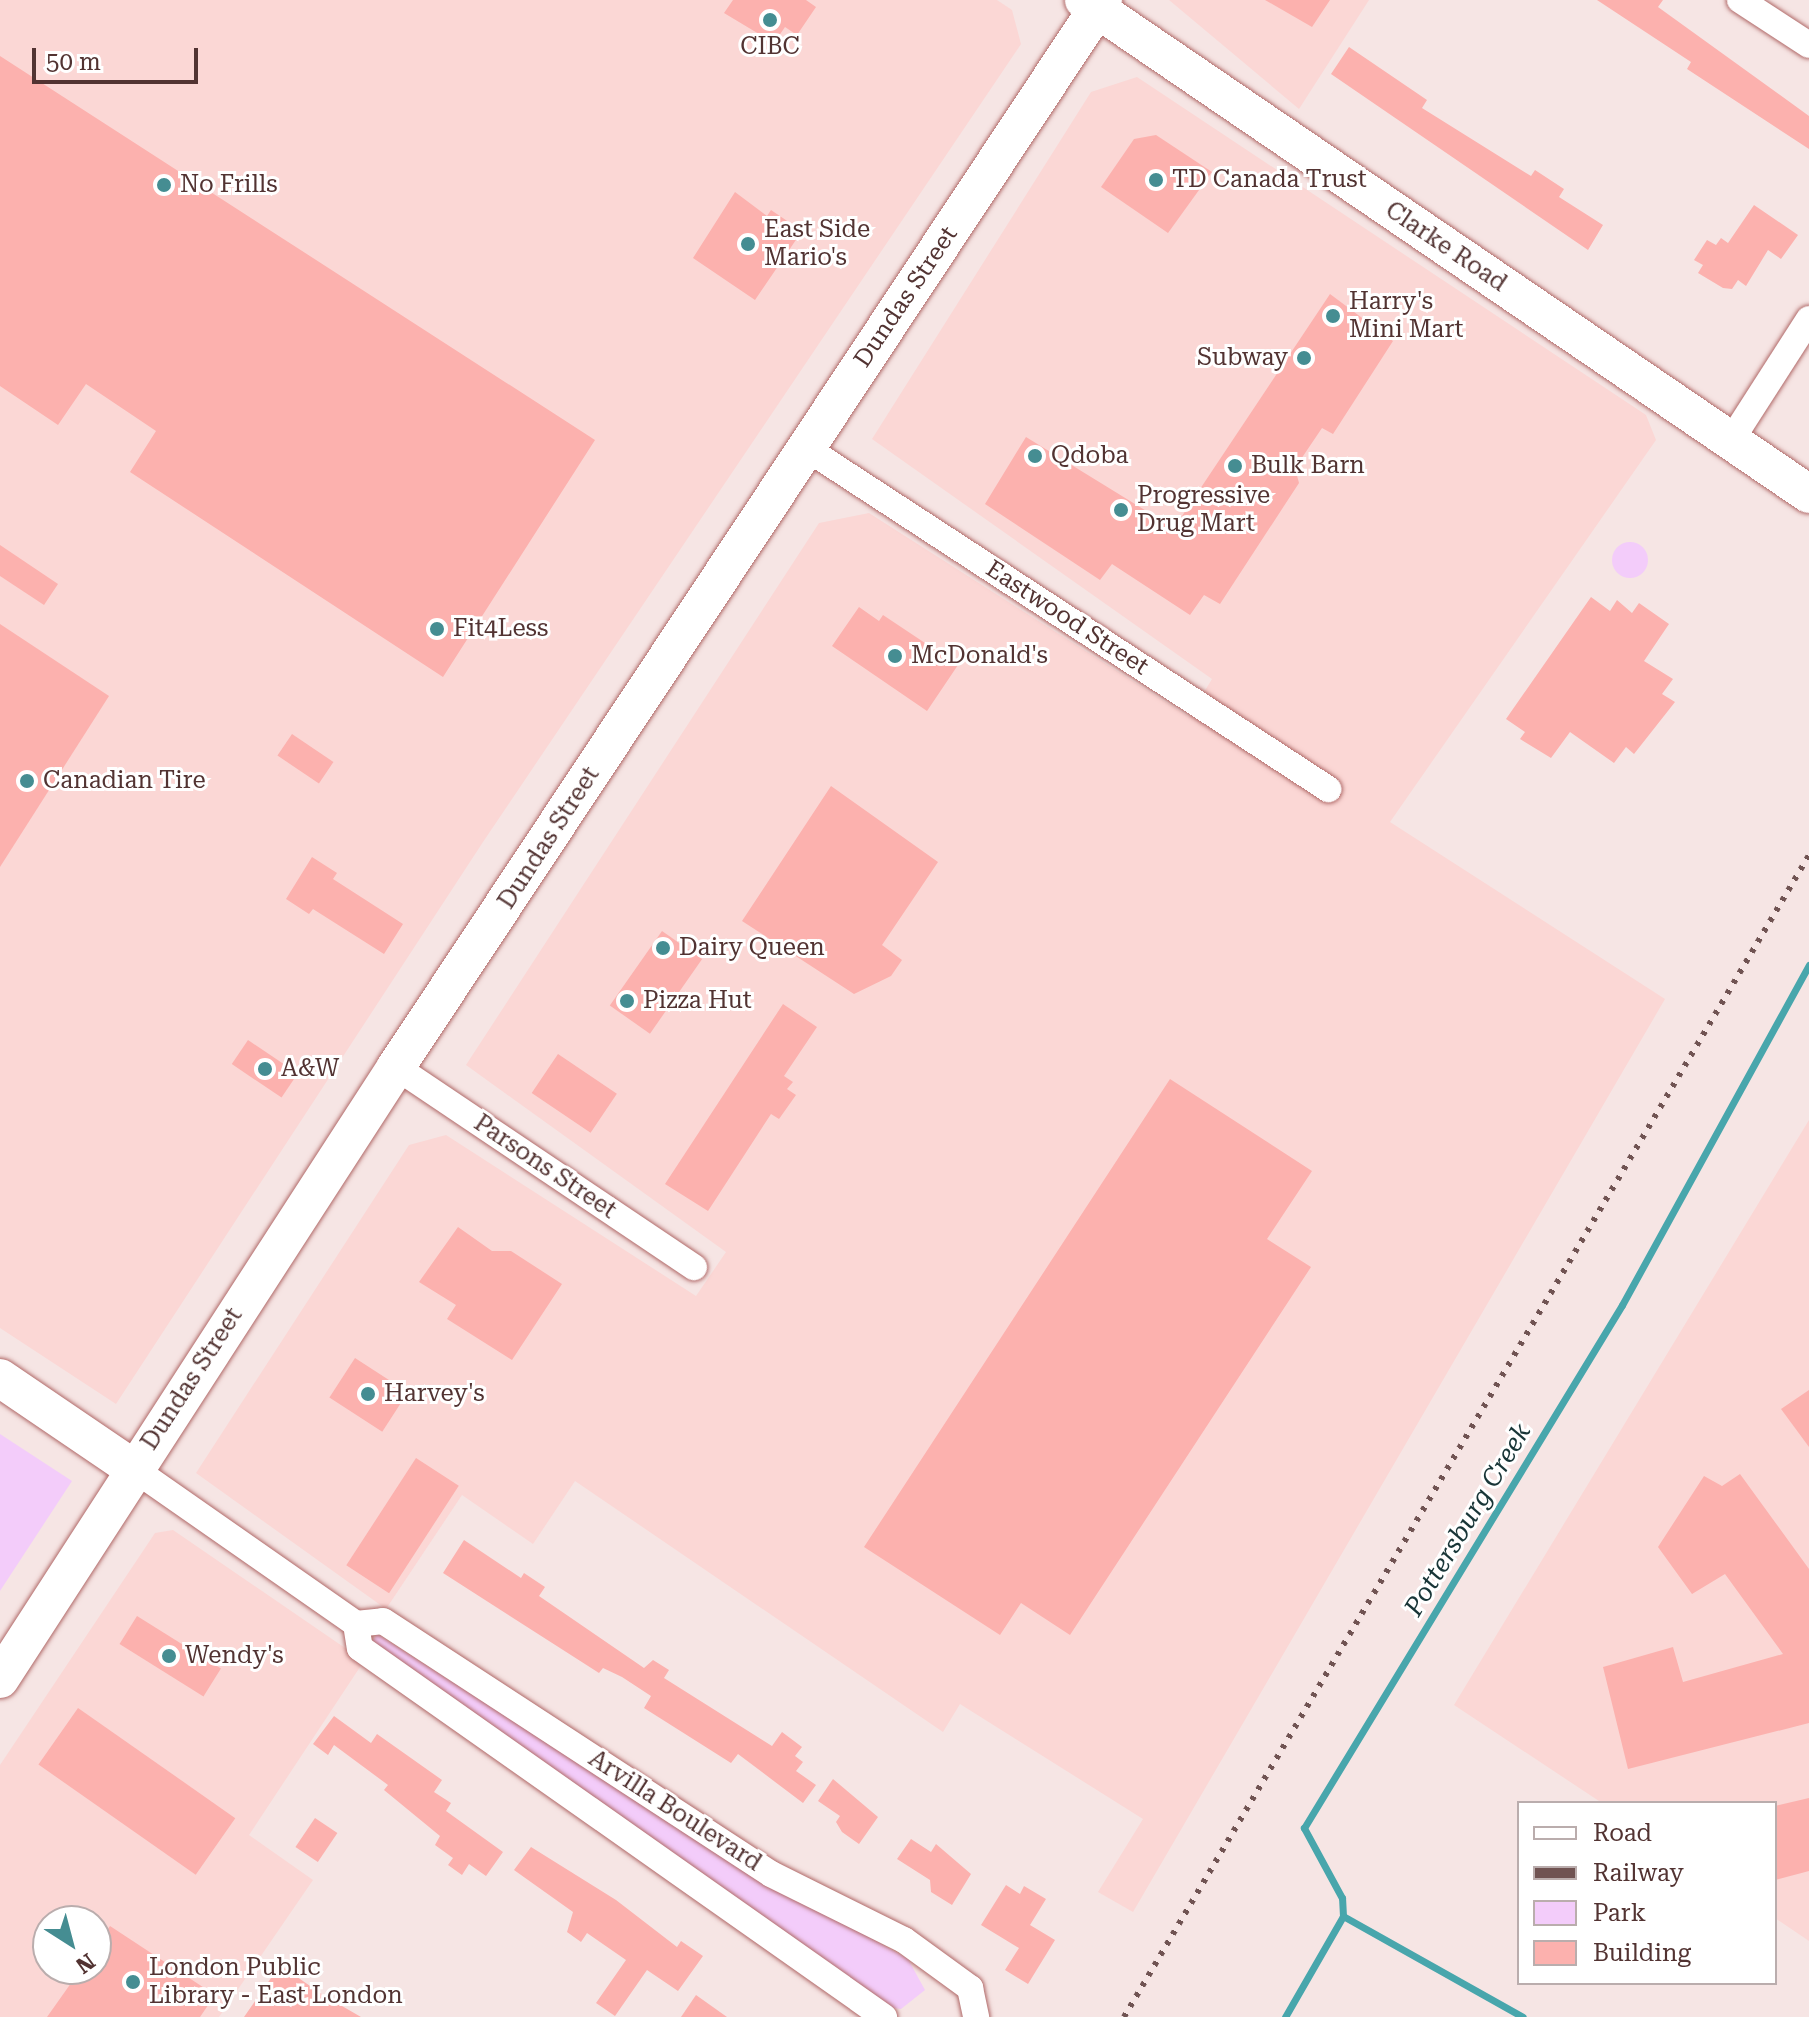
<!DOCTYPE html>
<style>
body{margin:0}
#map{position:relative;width:1809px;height:2017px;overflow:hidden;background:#f6e5e4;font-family:"Roboto Serif",serif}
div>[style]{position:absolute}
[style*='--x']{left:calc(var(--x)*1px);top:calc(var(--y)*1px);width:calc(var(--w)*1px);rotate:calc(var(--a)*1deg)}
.built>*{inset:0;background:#fbd7d5}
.green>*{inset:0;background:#f3ccfa}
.round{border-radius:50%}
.stream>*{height:7px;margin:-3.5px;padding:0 3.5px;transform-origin:3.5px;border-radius:3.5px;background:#48a6ac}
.building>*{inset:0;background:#fcb1ae;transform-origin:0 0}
.roads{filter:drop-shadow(0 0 2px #b06968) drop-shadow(0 0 2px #b06968)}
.street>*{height:26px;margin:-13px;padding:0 13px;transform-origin:13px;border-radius:13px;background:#fff}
.secondary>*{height:38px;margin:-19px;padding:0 19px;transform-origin:19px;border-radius:19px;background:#fff}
.rail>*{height:6px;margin-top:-3px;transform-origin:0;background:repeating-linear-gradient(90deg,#705352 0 4px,transparent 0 12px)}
.dots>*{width:22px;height:22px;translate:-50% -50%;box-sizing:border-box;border:4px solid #fff;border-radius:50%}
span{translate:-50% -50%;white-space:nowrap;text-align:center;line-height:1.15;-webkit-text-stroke:6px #fff;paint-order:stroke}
.poi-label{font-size:24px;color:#523332}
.left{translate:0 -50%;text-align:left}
.right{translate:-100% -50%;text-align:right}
.street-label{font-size:24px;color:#523332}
.water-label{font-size:26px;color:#183537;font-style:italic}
.legend{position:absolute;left:1517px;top:1801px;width:260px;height:184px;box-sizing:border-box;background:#fff;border:2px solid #baadad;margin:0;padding:10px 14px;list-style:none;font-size:24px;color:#523332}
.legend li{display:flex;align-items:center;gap:16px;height:40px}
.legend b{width:40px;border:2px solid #baadad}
.north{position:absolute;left:32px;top:1905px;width:80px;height:80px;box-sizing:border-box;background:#fff;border:2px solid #baadad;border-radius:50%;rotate:144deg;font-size:22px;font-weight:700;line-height:32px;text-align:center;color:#523332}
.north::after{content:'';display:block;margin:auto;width:28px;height:36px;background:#458d92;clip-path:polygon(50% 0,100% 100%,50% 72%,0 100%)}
.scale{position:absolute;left:32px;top:48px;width:166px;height:36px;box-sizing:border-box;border:4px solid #523332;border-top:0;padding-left:10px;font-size:24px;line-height:28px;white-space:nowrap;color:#523332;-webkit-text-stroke:6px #fff;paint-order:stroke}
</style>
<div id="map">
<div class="built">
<div style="clip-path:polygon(0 0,997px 0,1012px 10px,1021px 44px,483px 842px,116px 1404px,0 1328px)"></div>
<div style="clip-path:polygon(1169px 0,1369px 0,1299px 109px)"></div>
<div style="clip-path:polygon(1137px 77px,1646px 415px,1656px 440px,1390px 822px,1665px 999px,1133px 1912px,1098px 1892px,1143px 1819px,960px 1704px,943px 1732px,575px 1481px,533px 1544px,462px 1495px,386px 1609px,196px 1473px,409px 1145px,446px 1135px,696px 1296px,726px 1252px,466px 1065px,819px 523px,869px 513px,1189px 717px,1212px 679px,872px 439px,1091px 92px)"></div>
<div style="clip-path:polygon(1809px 1120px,1809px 1941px,1775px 1918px,1775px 1803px,1602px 1803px,1454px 1705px)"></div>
<div style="clip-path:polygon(evenodd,173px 1530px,364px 1661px,249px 1835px,313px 1880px,219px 2017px,0 2017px,0 1765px,155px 1533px,173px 1530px,48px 1921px,96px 1921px,96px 1969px,48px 1969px,48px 1921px)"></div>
</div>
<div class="green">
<div class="round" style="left:1612px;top:542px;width:36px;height:36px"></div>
<div style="clip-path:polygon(0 1434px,72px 1481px,0 1591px)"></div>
<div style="clip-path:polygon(377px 1634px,732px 1860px,908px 1959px,925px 1990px,901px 2009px,888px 2007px,372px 1642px)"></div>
</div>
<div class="stream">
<div style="--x:1343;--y:1916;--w:18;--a:-93"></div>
<div style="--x:1342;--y:1898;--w:80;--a:-118.5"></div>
<div style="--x:1304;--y:1828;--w:612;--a:-58.7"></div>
<div style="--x:1622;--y:1305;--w:388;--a:-61.2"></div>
<div style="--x:1343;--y:1916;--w:206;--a:29.3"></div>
<div style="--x:1285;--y:2017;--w:116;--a:-60.1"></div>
</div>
<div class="building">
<div style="clip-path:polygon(733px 0,806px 0,816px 7px,797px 35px,785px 27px,774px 43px,724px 13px)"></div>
<div style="clip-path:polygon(1265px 0,1330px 0,1312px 27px)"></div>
<div style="clip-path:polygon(1597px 0,1663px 0,1658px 7px,1809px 116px,1809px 149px,1687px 69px,1691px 62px)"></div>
<div style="clip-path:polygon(1349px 47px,1427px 100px,1422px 108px,1531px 176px,1535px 170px,1564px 189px,1559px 197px,1603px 225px,1588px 250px,1331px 74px)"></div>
<div style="clip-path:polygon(0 56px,595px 440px,443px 677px,130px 472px,156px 431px,86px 384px,58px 425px,0 386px)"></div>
<div style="clip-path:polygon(1156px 135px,1212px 172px,1168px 233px,1101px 187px,1134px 139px)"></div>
<div style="clip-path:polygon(735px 192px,767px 216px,771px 210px,802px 231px,755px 300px,693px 258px)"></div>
<div style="clip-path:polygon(1754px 205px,1798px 235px,1781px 259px,1768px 250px,1746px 286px,1738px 280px,1732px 289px,1723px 288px,1698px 273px,1703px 265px,1694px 260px,1707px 240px,1716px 245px,1721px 238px,1728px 243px)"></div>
<div style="clip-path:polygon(1330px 294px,1393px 341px,1333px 434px,1322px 428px,1295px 468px,1299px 483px,1220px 604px,1204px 595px,1190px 615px,1112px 564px,1100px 580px,985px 504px,1026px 437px,1174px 528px)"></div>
<div style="clip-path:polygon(0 545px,58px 584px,44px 605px,0 576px)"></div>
<div style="clip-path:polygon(1591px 597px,1610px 611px,1617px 600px,1632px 613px,1639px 603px,1669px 624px,1644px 661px,1673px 679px,1662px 694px,1675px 702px,1634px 754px,1626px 747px,1614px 763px,1570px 732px,1551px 758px,1520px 739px,1525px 732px,1506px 719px)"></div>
<div style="clip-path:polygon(859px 607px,879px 621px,883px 615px,958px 665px,927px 711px,832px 646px)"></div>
<div style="clip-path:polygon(0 624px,109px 696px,0 867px)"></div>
<div style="left:292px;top:734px;width:50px;height:26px;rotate:34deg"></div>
<div style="clip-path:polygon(831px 786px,938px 862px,882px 945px,902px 960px,891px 976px,854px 994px,742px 921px)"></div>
<div style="clip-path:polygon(312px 857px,337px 873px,333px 879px,403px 924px,384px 954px,313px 909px,309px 914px,286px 899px)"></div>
<div style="left:662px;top:931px;width:49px;height:91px;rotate:35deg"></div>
<div style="clip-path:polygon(783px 1004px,817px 1027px,784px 1076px,793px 1082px,787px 1089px,796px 1095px,779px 1119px,771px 1114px,708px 1211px,665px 1184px)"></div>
<div style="left:248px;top:1040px;width:60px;height:29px;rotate:34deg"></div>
<div style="left:558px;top:1054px;width:71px;height:47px;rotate:34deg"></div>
<div style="clip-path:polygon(1170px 1079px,1312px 1171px,1267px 1239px,1311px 1267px,1070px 1635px,1021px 1603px,1000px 1635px,864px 1547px)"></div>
<div style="clip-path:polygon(458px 1227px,492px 1251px,511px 1251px,562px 1284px,512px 1360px,447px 1319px,456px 1305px,419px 1282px)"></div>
<div style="left:355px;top:1358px;width:63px;height:47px;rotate:33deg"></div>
<div style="clip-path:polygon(1809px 1390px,1809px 1447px,1781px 1409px)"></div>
<div style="left:416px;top:1458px;width:51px;height:128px;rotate:33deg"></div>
<div style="clip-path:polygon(1740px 1474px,1809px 1569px,1809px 1723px,1628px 1769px,1603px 1667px,1673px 1647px,1683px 1682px,1783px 1654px,1725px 1574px,1692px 1594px,1658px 1547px,1704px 1476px,1722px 1486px)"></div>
<div style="clip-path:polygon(464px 1540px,521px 1578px,524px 1573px,545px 1587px,539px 1596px,644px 1668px,653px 1660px,669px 1670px,664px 1678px,772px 1746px,782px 1732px,802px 1747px,795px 1756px,803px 1762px,796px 1771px,816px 1785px,803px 1803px,738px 1754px,731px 1763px,644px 1708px,651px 1696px,622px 1677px,603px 1668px,599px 1673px,443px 1573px)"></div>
<div style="left:137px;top:1616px;width:99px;height:33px;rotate:32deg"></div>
<div style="left:78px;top:1708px;width:192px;height:69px;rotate:35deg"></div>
<div style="clip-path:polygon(334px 1716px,371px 1743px,377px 1734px,442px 1780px,434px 1792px,451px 1803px,446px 1811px,503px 1852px,486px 1876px,469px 1864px,462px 1875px,448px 1865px,453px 1858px,435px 1845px,440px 1836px,384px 1790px,388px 1785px,334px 1745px,328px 1755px,313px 1744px)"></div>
<div style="clip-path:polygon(833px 1779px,878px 1817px,859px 1844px,842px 1832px,836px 1822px,840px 1816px,818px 1801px)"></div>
<div style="clip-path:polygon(1809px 1798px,1809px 1871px,1775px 1880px,1775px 1806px)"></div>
<div style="left:315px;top:1818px;width:27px;height:35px;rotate:34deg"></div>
<div style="clip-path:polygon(911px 1839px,931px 1852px,936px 1844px,971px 1874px,952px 1905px,931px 1892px,930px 1880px,897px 1859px)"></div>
<div style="clip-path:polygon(531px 1847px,616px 1900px,677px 1947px,681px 1941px,703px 1956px,678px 1991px,647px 1970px,615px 2016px,596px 2003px,626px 1960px,587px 1933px,581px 1942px,567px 1932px,573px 1912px,514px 1870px)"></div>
<div style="clip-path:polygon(1006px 1885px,1020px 1894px,1024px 1886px,1046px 1899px,1030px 1925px,1055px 1940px,1028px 1984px,1005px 1970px,1019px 1948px,981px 1925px)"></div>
<div style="clip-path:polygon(110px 1926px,215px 1995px,200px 2017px,47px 2017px,81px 1969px,96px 1969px,96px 1947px)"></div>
<div style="clip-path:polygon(280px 1965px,323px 1995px,361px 2017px,244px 2017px)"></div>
<div style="clip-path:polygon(696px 1995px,727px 2017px,681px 2017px)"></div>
</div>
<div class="roads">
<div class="street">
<div style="--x:1740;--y:0;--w:82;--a:33.1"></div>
<div style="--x:1730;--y:442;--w:146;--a:-57.3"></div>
<div style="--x:806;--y:448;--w:624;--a:33.15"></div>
<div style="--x:396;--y:1067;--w:359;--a:33.9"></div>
<div style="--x:134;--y:1469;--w:271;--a:34.9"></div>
<div style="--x:356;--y:1624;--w:27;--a:-6"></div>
<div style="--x:383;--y:1621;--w:463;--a:33.1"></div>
<div style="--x:771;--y:1874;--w:148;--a:26.4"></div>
<div style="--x:904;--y:1940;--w:82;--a:36"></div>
<div style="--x:970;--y:1988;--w:30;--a:78"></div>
<div style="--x:356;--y:1624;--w:24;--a:81"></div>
<div style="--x:360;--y:1648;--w:641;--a:35.15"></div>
</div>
<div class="secondary">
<div style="--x:1084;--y:0;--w:877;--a:34.27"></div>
<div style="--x:0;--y:1378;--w:162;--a:34.2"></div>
<div style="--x:0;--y:1679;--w:729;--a:-57.09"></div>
<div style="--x:396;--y:1067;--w:1280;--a:-56.47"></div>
</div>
</div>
<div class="rail">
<div style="--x:1124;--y:2017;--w:1349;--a:-59.48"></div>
</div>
<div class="dots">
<div style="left:770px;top:20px;background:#458d92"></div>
<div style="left:1156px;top:180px;background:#458d92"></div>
<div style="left:164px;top:185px;background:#458d92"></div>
<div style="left:748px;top:244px;background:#458d92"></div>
<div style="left:1333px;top:316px;background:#458d92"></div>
<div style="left:1304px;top:358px;background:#458d92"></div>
<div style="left:1035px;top:456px;background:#458d92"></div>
<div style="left:1235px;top:466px;background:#458d92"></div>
<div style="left:1121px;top:510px;background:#458d92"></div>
<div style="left:437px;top:629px;background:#458d92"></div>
<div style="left:895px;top:656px;background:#458d92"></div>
<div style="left:27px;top:781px;background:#458d92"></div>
<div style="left:663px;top:948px;background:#458d92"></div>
<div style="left:627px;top:1001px;background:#458d92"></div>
<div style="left:265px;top:1069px;background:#458d92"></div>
<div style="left:368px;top:1394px;background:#458d92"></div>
<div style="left:169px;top:1656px;background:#458d92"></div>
<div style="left:133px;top:1982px;background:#458d92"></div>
</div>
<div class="poi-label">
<span style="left:770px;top:47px">CIBC</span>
<span class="left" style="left:1172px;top:180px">TD Canada Trust</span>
<span class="left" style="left:180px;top:185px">No Frills</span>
<span class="left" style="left:764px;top:244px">East Side<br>Mario's</span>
<span class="left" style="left:1349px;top:316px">Harry's<br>Mini Mart</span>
<span class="right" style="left:1288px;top:358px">Subway</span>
<span class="left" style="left:1051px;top:456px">Qdoba</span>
<span class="left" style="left:1251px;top:466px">Bulk Barn</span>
<span class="left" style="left:1137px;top:510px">Progressive<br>Drug Mart</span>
<span class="left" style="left:453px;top:629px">Fit4Less</span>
<span class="left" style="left:911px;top:656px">McDonald's</span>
<span class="left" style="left:43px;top:781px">Canadian Tire</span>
<span class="left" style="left:679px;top:948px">Dairy Queen</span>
<span class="left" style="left:643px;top:1001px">Pizza Hut</span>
<span class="left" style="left:281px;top:1069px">A&amp;W</span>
<span class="left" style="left:384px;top:1394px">Harvey's</span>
<span class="left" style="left:185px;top:1656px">Wendy's</span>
<span class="left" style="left:149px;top:1982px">London Public<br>Library - East London</span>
</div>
<div class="street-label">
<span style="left:1446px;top:247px;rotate:34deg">Clarke Road</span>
<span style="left:906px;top:297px;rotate:-56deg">Dundas Street</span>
<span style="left:1067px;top:618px;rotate:33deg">Eastwood Street</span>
<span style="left:549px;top:838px;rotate:-57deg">Dundas Street</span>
<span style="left:545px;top:1167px;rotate:34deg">Parsons Street</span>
<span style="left:192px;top:1379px;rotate:-57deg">Dundas Street</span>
<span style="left:675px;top:1811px;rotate:33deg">Arvilla Boulevard</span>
</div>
<div class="water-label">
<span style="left:1468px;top:1520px;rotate:-59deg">Pottersburg Creek</span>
</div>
<ul class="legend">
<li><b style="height:10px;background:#fff"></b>Road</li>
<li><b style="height:10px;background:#705352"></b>Railway</li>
<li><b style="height:22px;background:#f3ccfa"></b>Park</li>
<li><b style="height:22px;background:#fcb1ae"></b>Building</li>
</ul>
<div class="north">N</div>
<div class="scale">50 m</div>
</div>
